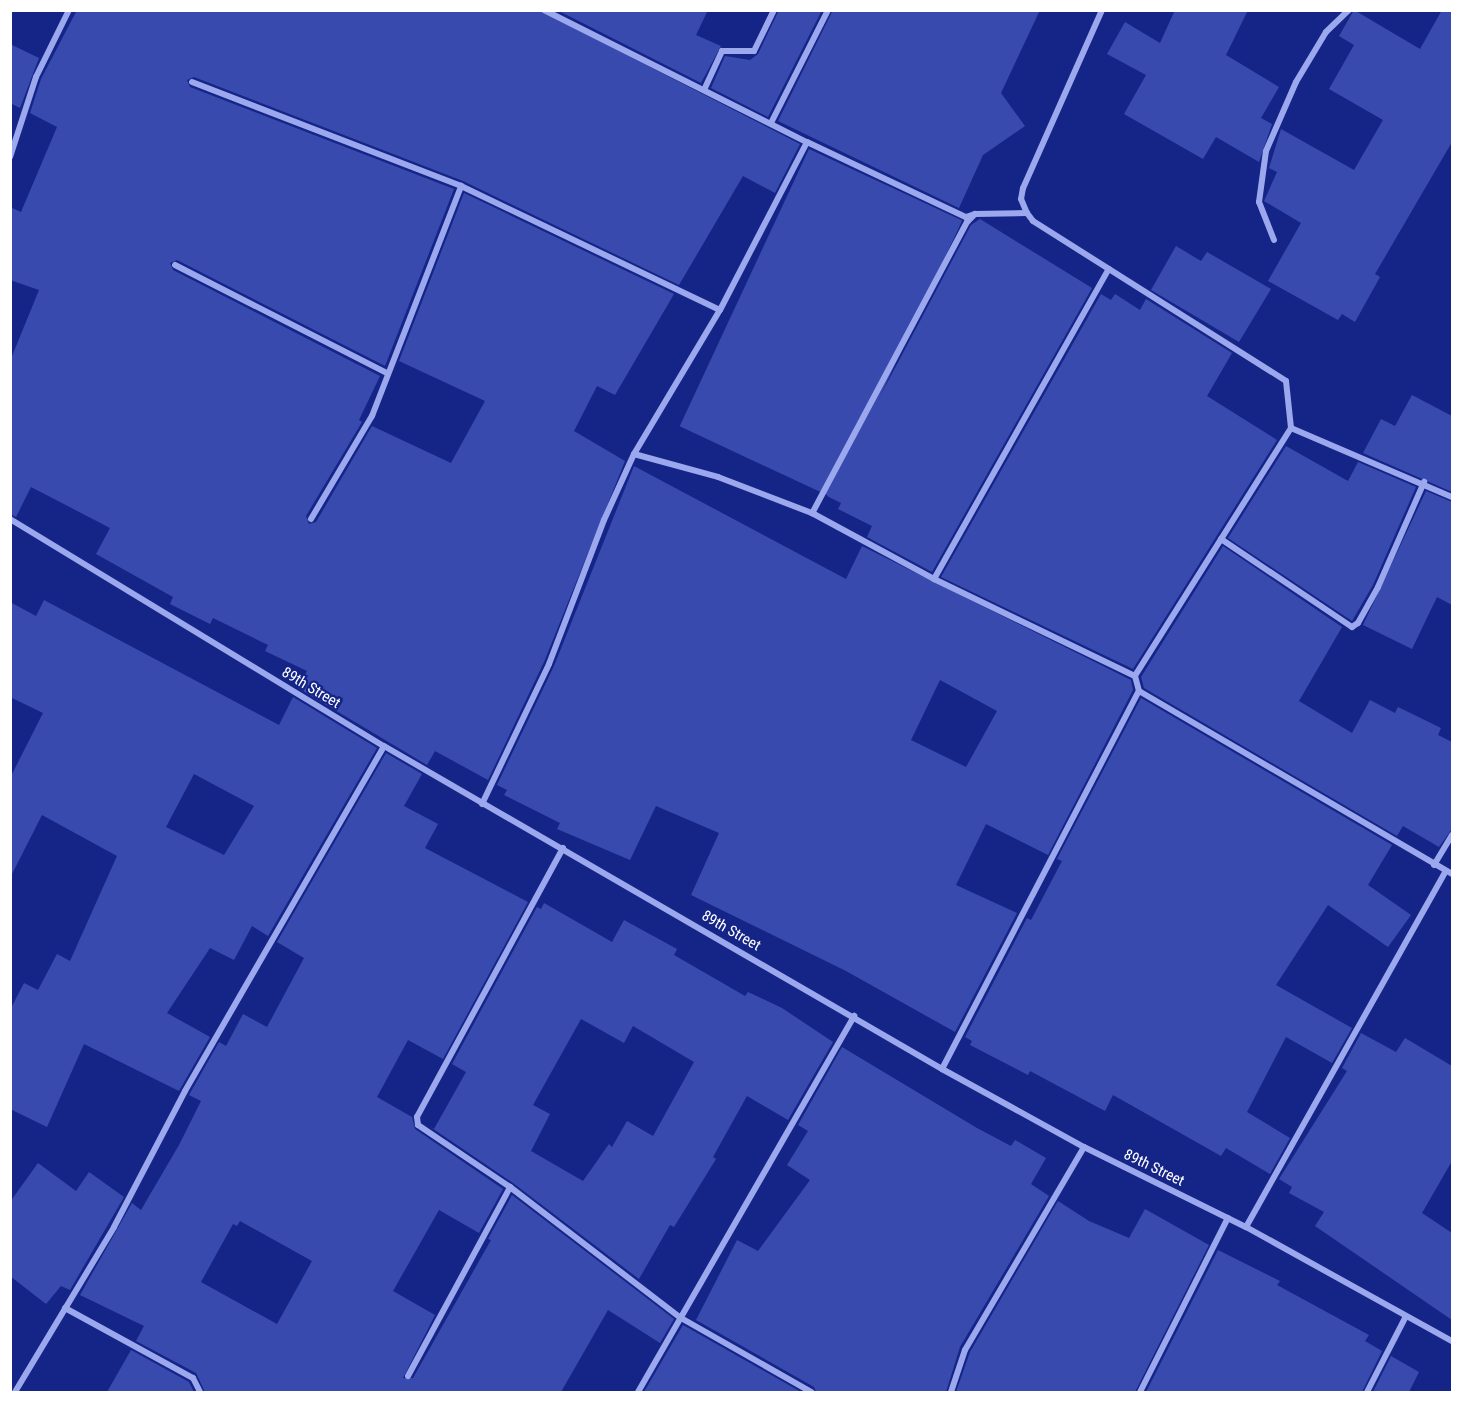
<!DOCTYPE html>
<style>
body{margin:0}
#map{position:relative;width:1463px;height:1403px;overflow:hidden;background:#152587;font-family:"Roboto Condensed",sans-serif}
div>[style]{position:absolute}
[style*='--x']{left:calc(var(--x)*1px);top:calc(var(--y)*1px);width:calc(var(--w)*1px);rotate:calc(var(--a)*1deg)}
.building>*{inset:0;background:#394aaf;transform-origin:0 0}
.minor>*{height:6px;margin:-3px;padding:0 3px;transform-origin:3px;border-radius:3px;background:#9ba8ee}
span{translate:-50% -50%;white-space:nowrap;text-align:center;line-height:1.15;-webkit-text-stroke:4.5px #152587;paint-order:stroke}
.street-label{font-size:15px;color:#fff}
.frame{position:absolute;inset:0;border:12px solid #fff;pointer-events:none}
</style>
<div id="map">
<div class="building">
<div style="clip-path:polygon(77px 10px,539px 10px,800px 144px,775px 193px,743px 176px,679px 285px,463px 181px,194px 77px,187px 80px,190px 87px,454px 189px,385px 366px,177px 260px,170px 263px,173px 270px,380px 376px,359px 420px,362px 422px,306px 516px,309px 524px,316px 522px,372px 426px,451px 463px,485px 401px,399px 361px,464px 193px,674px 294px,615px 395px,597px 386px,574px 431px,625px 461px,544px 662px,488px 780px,435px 751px,427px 765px,298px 688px,307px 671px,265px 651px,268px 645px,213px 618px,210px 624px,170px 604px,173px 597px,96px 554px,110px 528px,31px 487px,16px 517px,10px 514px,10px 361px,39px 290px,10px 280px,10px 207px,21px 212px,57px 127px,30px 113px,41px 79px)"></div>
<div style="clip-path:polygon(557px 10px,708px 10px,696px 35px,721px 46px,701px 83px)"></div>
<div style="clip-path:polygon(779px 10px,822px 10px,768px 117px,711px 88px,725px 56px,750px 60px,758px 54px)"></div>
<div style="clip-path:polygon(833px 10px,1040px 10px,1001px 93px,1025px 126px,983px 155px,959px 208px,963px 210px,778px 121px)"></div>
<div style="clip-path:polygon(1175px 10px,1248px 10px,1226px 55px,1279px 87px,1261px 118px,1272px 124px,1259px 162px,1216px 137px,1203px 159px,1124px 114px,1146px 75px,1107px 54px,1125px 22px,1160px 43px)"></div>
<div style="clip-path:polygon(1354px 10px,1420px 49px,1442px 10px,1452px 10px,1452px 142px,1375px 274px,1380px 277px,1355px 322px,1342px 314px,1338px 320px,1268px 281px,1301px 223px,1264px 201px,1277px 172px,1269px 168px,1281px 129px,1354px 170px,1383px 120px,1329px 89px,1354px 45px,1339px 36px)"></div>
<div style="clip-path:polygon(10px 44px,39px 58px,20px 108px,10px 103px)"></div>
<div style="left:809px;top:149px;width:169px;height:306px;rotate:25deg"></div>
<div style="clip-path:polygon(980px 219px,1092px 288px,932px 572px,867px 537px,872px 526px,838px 509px,841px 503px,827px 496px,971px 225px)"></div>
<div style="clip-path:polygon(1176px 246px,1201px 261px,1207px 252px,1271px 289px,1239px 342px,1151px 290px)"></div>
<div style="clip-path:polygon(1101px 294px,1111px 300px,1115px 294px,1140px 310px,1146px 299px,1232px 353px,1207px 396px,1277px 440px,1133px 669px,941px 577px)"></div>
<div style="clip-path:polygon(1412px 395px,1452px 416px,1452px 492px,1363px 453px,1381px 419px,1395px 426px)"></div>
<div style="clip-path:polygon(1286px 446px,1348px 481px,1358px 462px,1416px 487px,1373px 585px,1352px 621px,1228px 538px)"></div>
<div style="clip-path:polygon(evenodd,634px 466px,846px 579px,862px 546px,1131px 680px,1133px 690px,1048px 855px,986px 824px,956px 885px,1017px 913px,955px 1032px,846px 971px,691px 895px,719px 833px,656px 806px,630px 860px,557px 829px,560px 823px,504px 795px,507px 790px,497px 785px,554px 666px,634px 466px,940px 680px,997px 711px,966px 767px,911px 740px,940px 680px)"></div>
<div style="clip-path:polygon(1426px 491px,1452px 502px,1452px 605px,1437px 597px,1412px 649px,1363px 625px)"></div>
<div style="clip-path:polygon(1223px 546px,1342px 627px,1299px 701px,1352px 733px,1370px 700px,1395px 713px,1398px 707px,1441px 728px,1438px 735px,1452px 742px,1452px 829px,1439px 847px,1403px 826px,1397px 836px,1144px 688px,1141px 677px)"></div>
<div style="clip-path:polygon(evenodd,44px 600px,279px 725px,293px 697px,377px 748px,268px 936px,252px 926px,234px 960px,210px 948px,167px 1013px,210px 1037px,179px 1091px,84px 1044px,47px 1127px,10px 1109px,10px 1010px,24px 983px,38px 990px,57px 954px,70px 961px,117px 856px,42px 815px,10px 878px,10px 778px,43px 713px,10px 697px,10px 602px,36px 616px,44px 600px,194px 774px,254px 806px,224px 855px,166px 827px,194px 774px)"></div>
<div style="clip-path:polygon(1141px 698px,1392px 845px,1368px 885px,1411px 915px,1388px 947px,1328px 905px,1276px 985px,1352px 1028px,1332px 1063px,1286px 1037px,1247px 1112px,1290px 1138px,1270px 1174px,1226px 1148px,1221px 1156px,1113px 1095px,1105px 1111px,1030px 1071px,1028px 1075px,970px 1045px,972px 1041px,965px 1037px,1027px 918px,1031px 920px,1062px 861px,1057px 859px)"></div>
<div style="clip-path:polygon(evenodd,386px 753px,422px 774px,404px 806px,438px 824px,425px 848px,528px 902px,443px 1059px,408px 1040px,377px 1097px,412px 1117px,415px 1129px,503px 1189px,479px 1233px,439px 1210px,393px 1291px,435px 1315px,403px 1378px,413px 1378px,491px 1240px,488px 1239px,512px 1195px,674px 1319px,660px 1343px,608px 1310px,561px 1392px,205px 1392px,196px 1373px,136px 1341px,144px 1326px,80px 1295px,132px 1203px,141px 1210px,179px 1145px,201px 1101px,189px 1095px,219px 1042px,226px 1046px,243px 1014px,267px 1027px,304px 958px,277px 942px,386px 753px,240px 1221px,312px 1261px,277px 1324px,201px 1282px,233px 1224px,237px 1226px,240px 1221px)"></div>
<div style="clip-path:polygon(evenodd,544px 903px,612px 942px,624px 920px,677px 949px,674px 955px,745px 996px,748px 992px,782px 1008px,833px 1042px,788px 1120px,747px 1096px,713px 1157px,716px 1159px,674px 1227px,670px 1225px,639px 1279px,513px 1183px,429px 1126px,434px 1129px,466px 1072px,452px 1064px,537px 907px,541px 909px,544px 903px,581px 1019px,624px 1043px,633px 1026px,694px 1062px,653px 1136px,627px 1121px,612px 1147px,609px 1144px,583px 1181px,531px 1151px,550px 1114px,533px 1105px,581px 1019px)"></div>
<div style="clip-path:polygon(1361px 1033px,1396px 1052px,1405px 1038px,1452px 1066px,1452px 1161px,1422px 1213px,1452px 1233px,1452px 1320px,1315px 1226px,1324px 1212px,1289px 1193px,1292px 1187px,1279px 1179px,1347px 1071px,1342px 1068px)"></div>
<div style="clip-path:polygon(842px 1047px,977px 1128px,1011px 1146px,1015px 1140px,1046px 1158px,1031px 1184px,1049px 1196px,960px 1347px,946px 1392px,816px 1392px,814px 1387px,696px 1320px,737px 1240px,758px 1251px,810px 1180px,787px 1165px,808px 1131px,798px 1125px)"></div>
<div style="clip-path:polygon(38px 1163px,76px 1191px,89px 1172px,124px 1197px,70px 1290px,61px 1286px,46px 1304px,10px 1276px,10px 1202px)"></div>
<div style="clip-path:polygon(1058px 1201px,1089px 1221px,1129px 1238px,1145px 1209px,1209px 1245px,1135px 1392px,956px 1392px,970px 1352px)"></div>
<div style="clip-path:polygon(1218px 1250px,1280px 1281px,1277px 1285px,1369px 1335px,1365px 1341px,1382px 1351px,1362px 1392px,1146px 1392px)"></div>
<div style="clip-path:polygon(683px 1325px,801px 1392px,644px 1392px)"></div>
<div style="clip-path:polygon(131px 1350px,189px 1382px,194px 1392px,107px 1392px)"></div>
<div style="clip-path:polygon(1391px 1356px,1419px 1372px,1409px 1392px,1373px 1392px)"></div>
</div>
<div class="minor">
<div style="--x:544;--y:10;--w:294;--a:26.7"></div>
<div style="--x:807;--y:142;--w:176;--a:25.3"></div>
<div style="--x:966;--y:217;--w:9;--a:-18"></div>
<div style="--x:975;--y:214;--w:11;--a:135"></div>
<div style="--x:967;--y:222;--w:330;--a:118"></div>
<div style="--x:1102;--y:10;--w:195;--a:113.9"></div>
<div style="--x:1023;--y:188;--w:11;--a:100"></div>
<div style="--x:1021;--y:199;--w:15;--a:67"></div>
<div style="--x:1027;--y:213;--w:10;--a:53"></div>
<div style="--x:1033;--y:221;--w:299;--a:32.3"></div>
<div style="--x:1286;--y:381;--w:47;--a:83.9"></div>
<div style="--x:1291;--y:428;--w:293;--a:122.2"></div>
<div style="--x:192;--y:82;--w:288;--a:21.1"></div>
<div style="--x:461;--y:186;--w:287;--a:25.6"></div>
<div style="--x:704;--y:90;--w:43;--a:-65.2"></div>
<div style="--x:722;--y:51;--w:32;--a:0"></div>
<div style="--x:754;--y:51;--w:46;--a:-64"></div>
<div style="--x:771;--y:123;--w:127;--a:-63.2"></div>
<div style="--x:10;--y:157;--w:84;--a:-72"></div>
<div style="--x:36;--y:77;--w:75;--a:-63.8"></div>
<div style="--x:975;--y:214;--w:52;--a:-1.1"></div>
<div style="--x:1274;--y:240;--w:41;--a:-111.5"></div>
<div style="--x:1259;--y:202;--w:51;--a:-82.2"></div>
<div style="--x:1266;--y:151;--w:75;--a:-66.5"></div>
<div style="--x:1296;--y:82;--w:58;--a:-59"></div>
<div style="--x:1326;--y:32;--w:32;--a:-44"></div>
<div style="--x:175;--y:265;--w:238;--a:27"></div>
<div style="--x:1291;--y:428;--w:175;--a:23.2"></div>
<div style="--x:634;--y:454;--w:87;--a:15.3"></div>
<div style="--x:718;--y:477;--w:101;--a:21"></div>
<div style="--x:812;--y:513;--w:139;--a:28.4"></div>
<div style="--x:934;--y:579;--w:223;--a:25.8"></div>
<div style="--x:1135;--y:676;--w:16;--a:75"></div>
<div style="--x:1139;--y:691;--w:363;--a:30.3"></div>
<div style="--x:10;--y:519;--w:437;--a:31.3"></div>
<div style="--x:384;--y:746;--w:645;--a:30.06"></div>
<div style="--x:942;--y:1069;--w:162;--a:28.8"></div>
<div style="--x:1084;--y:1147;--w:181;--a:26.3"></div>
<div style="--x:1246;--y:1227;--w:235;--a:29"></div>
<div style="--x:311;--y:519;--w:120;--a:-59.4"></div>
<div style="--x:372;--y:416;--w:247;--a:-68.8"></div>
<div style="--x:1221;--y:539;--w:158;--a:33.9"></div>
<div style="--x:1352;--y:627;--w:7;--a:-34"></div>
<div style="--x:1358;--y:623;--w:41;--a:-60.9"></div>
<div style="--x:1378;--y:587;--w:115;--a:-66.3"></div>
<div style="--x:934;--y:579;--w:356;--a:-60.6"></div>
<div style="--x:482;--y:804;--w:155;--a:-64.4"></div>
<div style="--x:549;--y:664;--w:154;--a:-69.1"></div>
<div style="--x:604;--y:520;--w:72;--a:-65.6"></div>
<div style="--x:634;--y:454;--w:168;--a:-59.2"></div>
<div style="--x:720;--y:310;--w:189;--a:-62.6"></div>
<div style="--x:563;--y:848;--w:306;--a:118.5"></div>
<div style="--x:417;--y:1117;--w:8;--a:83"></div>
<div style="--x:418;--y:1125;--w:111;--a:34"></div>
<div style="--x:510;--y:1187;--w:215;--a:37.5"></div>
<div style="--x:681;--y:1318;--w:150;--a:29.6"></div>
<div style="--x:1434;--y:865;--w:35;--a:-59"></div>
<div style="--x:942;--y:1069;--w:426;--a:-62.5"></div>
<div style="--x:1246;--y:1227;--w:408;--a:-60.7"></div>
<div style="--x:65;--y:1308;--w:146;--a:28.7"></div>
<div style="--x:193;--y:1378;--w:16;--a:63"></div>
<div style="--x:408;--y:1376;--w:215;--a:-61.6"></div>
<div style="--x:15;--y:1392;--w:192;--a:-59"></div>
<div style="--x:114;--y:1227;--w:153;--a:-62.4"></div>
<div style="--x:185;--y:1091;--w:398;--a:-60"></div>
<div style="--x:638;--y:1392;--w:434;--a:-60.1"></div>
<div style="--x:951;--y:1392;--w:44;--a:-71.6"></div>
<div style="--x:965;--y:1350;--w:235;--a:-59.6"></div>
<div style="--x:1140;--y:1392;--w:195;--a:-63.2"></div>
<div style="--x:1367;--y:1392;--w:85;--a:-62.8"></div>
</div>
<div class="street-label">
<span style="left:311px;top:688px;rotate:31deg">89th Street</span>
<span style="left:731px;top:931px;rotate:30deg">89th Street</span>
<span style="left:1154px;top:1168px;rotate:26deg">89th Street</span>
</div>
<div class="frame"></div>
</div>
